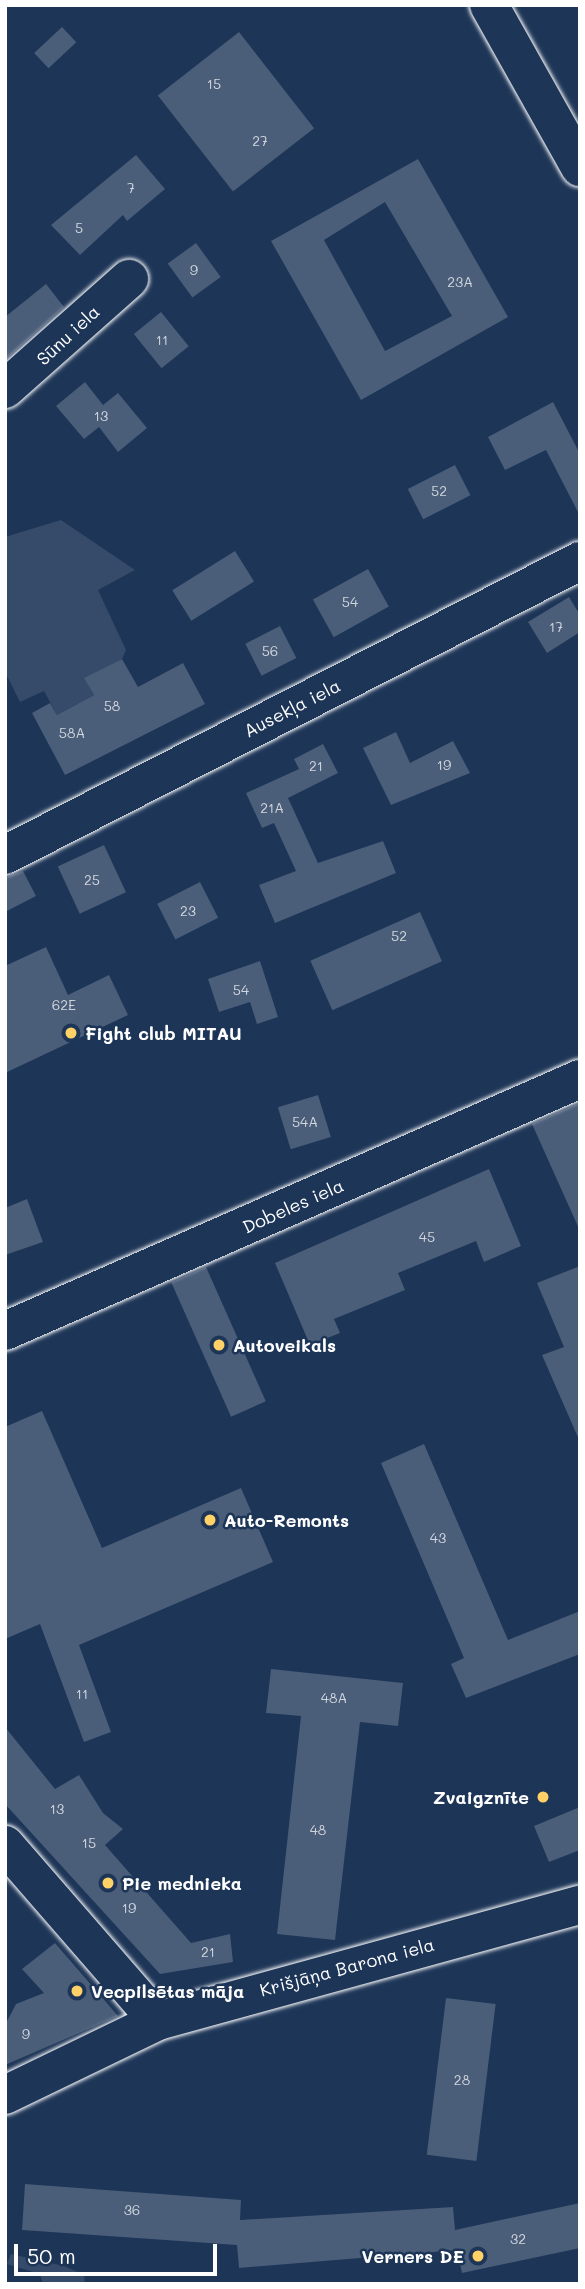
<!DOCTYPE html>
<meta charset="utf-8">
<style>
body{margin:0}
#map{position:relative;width:585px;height:2289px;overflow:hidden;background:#1d3557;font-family:Mali,sans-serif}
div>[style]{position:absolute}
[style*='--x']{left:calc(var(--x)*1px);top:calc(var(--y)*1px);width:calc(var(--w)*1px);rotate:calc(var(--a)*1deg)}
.green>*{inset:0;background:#364b69}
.building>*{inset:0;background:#4a5d79;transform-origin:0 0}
.roads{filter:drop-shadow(0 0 2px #fff) drop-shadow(0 0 2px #fff)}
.minor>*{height:38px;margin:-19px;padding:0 19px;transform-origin:19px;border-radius:19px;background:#1d3557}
.dots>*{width:19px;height:19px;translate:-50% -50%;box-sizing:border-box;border:4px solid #1d3557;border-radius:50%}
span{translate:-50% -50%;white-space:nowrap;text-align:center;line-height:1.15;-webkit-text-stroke:5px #1d3557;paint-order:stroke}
.number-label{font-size:14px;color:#d2d6de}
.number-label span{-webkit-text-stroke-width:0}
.street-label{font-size:18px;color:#fff}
.poi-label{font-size:18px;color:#fff;font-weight:700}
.left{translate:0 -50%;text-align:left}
.right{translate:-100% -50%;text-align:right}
.frame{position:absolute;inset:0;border:7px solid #fff;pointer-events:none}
.scale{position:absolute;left:14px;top:2244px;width:203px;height:32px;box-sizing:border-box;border:4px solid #fff;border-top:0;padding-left:9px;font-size:21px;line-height:24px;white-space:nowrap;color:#fff;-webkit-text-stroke:5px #1d3557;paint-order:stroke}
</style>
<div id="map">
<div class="green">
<div style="clip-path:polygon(61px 520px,135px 570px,98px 590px,126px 650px,122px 659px,85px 678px,94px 695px,57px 715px,44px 691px,20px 702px,5px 672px,5px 537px)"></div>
<div style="clip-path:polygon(11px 2254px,64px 2266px,84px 2275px,85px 2284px,43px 2284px,40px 2274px,7px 2264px)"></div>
</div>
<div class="building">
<div style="left:62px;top:27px;width:21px;height:38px;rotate:47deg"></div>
<div style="left:239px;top:32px;width:122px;height:103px;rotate:52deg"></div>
<div style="clip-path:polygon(136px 155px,165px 189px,127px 221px,123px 215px,80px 255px,51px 225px)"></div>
<div style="clip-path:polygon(evenodd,418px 159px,508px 317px,361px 400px,271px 241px,418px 159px,385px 202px,452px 316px,385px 351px,324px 240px,385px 202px)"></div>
<div style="left:196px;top:243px;width:42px;height:35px;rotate:54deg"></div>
<div style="clip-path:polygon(46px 284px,64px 307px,5px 360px,5px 317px)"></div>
<div style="left:161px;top:312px;width:44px;height:35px;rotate:51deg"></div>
<div style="clip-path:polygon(85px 382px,103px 405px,118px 393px,147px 428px,118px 452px,99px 427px,84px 439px,56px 406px)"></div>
<div style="clip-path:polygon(553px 402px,580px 454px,580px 516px,546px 450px,505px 470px,488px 437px)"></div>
<div style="left:455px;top:465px;width:34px;height:53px;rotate:63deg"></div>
<div style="left:235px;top:551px;width:36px;height:74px;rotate:58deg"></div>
<div style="left:368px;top:569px;width:43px;height:63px;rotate:61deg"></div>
<div style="clip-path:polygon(569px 597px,580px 615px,580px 632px,547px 653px,528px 622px)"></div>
<div style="left:280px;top:626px;width:36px;height:39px;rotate:63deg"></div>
<div style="clip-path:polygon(122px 659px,138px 687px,183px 663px,205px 704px,65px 775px,32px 713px,50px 703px,57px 715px,94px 695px,84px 678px)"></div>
<div style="clip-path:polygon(396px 732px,410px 763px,453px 741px,470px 773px,391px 805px,363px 748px)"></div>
<div style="clip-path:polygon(323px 744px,338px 773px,288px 798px,318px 863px,383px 841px,396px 873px,275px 923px,259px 885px,296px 871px,274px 823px,262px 828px,246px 793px,299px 769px,294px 759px)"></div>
<div style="left:104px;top:845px;width:52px;height:51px;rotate:65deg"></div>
<div style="clip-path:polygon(23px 871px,36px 896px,5px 912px,5px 878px)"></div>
<div style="left:200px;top:882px;width:40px;height:48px;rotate:63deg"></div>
<div style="left:420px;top:912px;width:54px;height:120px;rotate:66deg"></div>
<div style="clip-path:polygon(46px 947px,68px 995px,109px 975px,128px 1015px,5px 1073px,5px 966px)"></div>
<div style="clip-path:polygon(260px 961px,278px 1017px,257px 1024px,250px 1002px,219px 1012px,208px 979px)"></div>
<div style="left:318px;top:1095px;width:44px;height:42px;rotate:73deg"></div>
<div style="clip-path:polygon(580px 1103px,580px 1231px,532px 1124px)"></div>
<div style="clip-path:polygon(489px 1169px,521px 1246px,484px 1262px,476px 1241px,398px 1273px,405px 1290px,334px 1319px,340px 1333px,310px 1345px,275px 1263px)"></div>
<div style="clip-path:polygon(27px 1199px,43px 1242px,5px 1255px,5px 1208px)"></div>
<div style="clip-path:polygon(580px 1266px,580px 1442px,542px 1355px,564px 1347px,537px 1283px)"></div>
<div style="left:206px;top:1267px;width:147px;height:38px;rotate:66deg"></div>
<div style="clip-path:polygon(42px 1411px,102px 1548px,241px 1488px,273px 1562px,79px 1645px,111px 1732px,84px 1742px,40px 1624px,5px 1639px,5px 1427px)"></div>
<div style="clip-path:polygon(424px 1444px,508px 1640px,580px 1611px,580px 1654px,466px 1698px,451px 1664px,464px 1658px,381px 1463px)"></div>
<div style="clip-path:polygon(271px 1669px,403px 1683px,398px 1726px,360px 1722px,335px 1940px,277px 1934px,301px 1716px,266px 1713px)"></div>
<div style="clip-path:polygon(5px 1727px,55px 1789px,79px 1775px,103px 1813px,123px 1829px,105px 1845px,191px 1943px,230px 1934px,233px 1962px,160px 1974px,5px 1804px)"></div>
<div style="clip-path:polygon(580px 1807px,580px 1850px,549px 1862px,534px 1826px)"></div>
<div style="clip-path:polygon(55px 1943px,118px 2016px,5px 2065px,5px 2025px,16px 2004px,44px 1993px,22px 1969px)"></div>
<div style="left:446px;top:1998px;width:50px;height:158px;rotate:7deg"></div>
<div style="clip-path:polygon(25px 2184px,241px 2200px,240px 2220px,453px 2207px,455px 2230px,580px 2203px,580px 2248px,462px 2273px,457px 2250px,239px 2268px,237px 2245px,22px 2230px)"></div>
</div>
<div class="roads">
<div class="minor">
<div style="--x:489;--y:5;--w:186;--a:60.7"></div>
<div style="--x:5;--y:389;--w:166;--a:-41.6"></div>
<div style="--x:5;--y:855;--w:646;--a:-27.08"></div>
<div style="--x:5;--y:1331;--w:628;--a:-23.67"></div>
<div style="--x:5;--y:1845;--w:233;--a:49"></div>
<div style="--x:5;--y:2095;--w:170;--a:-25.8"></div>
<div style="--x:158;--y:2021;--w:438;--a:-15.4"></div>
</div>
</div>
<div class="dots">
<div style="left:71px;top:1033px;background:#ffd166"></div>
<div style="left:219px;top:1345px;background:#ffd166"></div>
<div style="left:210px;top:1520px;background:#ffd166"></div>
<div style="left:543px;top:1797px;background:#ffd166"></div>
<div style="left:108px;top:1883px;background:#ffd166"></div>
<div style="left:77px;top:1991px;background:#ffd166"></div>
<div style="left:478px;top:2256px;background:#ffd166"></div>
</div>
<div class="number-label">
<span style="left:214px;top:84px">15</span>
<span style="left:260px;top:141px">27</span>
<span style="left:131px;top:188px">7</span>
<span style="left:79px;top:228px">5</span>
<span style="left:194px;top:270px">9</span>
<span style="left:460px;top:282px">23A</span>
<span style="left:162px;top:340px">11</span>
<span style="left:101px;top:416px">13</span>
<span style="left:439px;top:491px">52</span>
<span style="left:350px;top:602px">54</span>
<span style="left:556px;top:627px">17</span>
<span style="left:270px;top:651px">56</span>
<span style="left:112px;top:706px">58</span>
<span style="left:72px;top:733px">58A</span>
<span style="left:444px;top:765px">19</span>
<span style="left:316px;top:766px">21</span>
<span style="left:272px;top:808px">21A</span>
<span style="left:92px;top:880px">25</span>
<span style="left:188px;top:911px">23</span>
<span style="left:399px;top:936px">52</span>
<span style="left:241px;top:990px">54</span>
<span style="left:64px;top:1005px">62E</span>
<span style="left:305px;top:1122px">54A</span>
<span style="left:427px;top:1237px">45</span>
<span style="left:438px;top:1538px">43</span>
<span style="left:82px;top:1694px">11</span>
<span style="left:334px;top:1698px">48A</span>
<span style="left:57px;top:1809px">13</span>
<span style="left:318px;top:1830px">48</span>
<span style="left:89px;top:1843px">15</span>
<span style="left:129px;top:1908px">19</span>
<span style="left:208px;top:1952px">21</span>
<span style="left:26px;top:2034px">9</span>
<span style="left:462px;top:2080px">28</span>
<span style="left:132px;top:2210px">36</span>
<span style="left:518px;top:2239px">32</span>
</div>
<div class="street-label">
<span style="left:68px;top:335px;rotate:-43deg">Sūnu iela</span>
<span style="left:292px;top:708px;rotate:-27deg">Ausekļa iela</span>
<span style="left:293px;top:1206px;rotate:-24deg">Dobeles iela</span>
<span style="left:347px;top:1967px;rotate:-15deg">Krišjāņa Barona iela</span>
</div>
<div class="poi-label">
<span class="left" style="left:85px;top:1033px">Fight club MITAU</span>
<span class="left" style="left:233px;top:1345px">Autoveikals</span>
<span class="left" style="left:224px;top:1520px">Auto-Remonts</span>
<span class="right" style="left:529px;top:1797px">Zvaigznīte</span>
<span class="left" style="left:122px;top:1883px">Pie mednieka</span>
<span class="left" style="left:91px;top:1991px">Vecpilsētas māja</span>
<span class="right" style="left:464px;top:2256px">Verners DE</span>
</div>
<div class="frame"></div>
<div class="scale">50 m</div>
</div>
